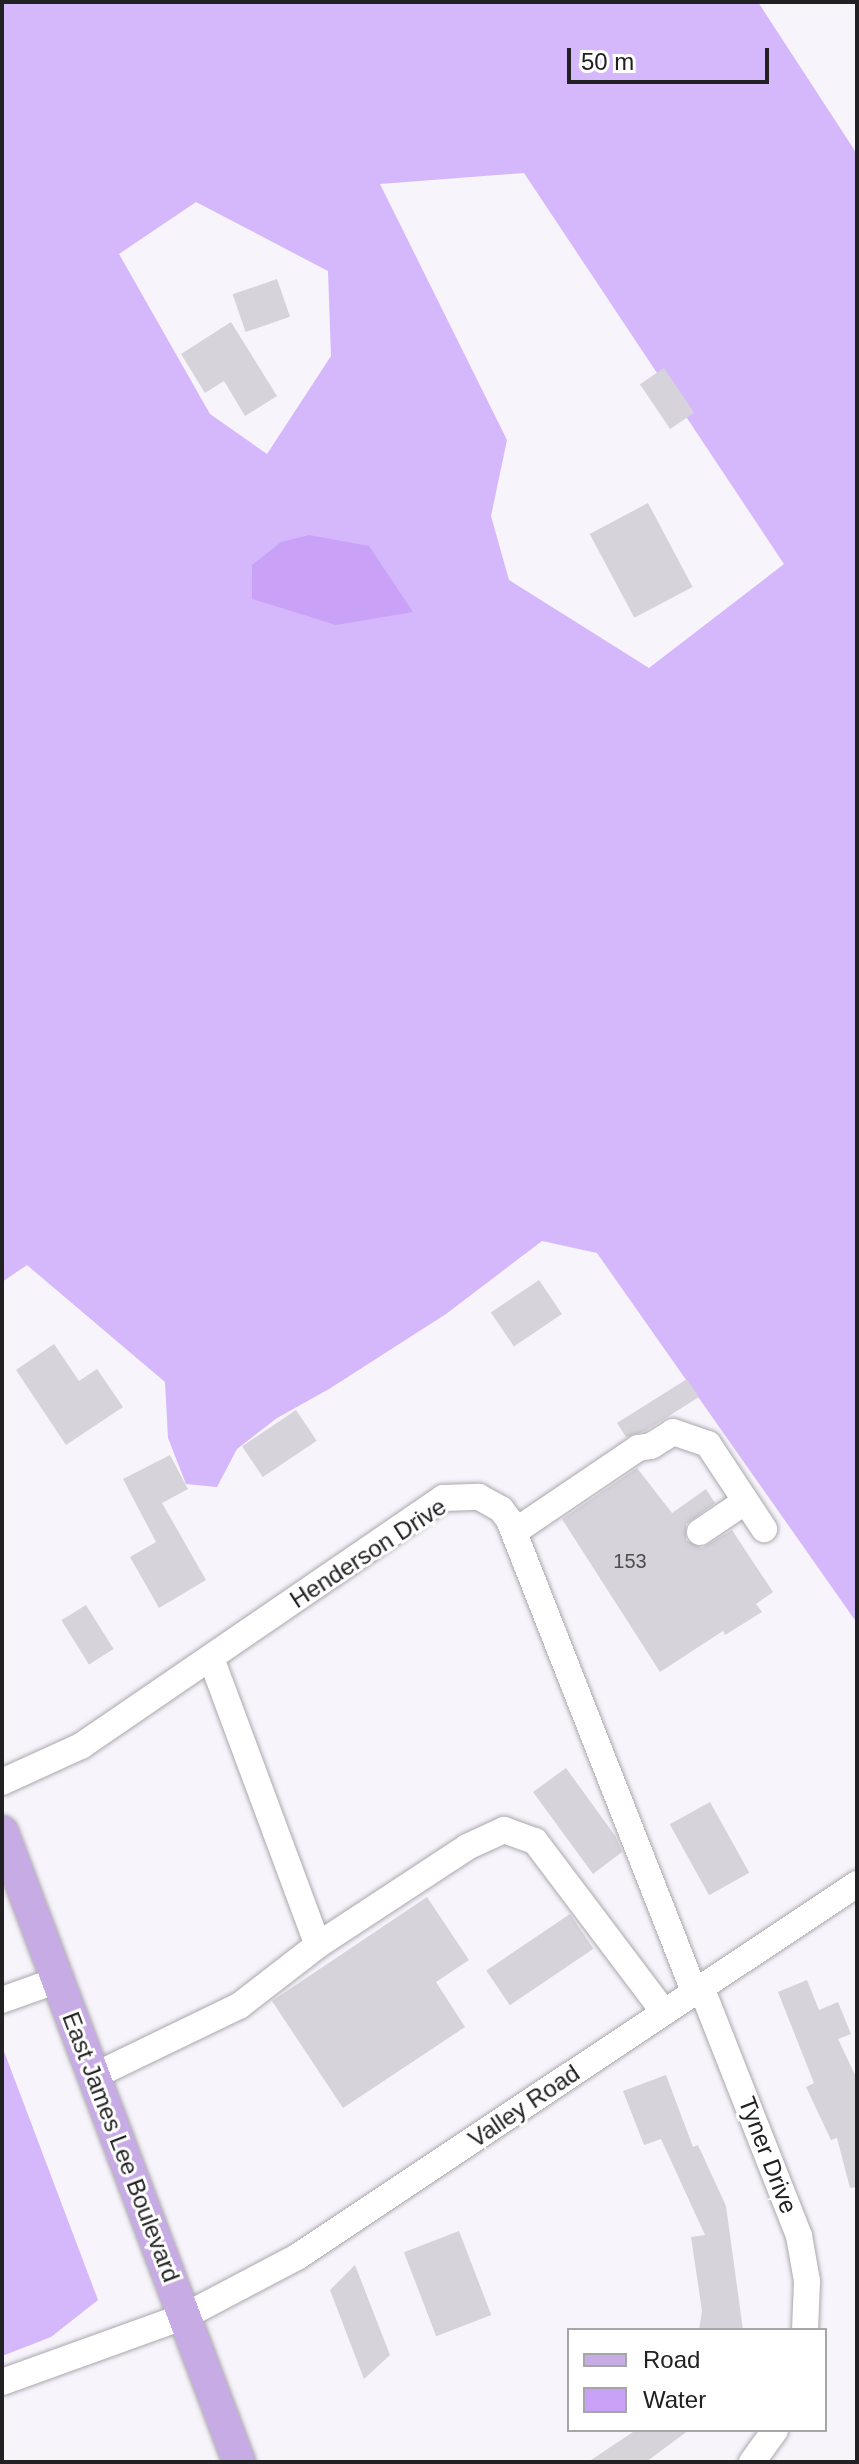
<!DOCTYPE html>
<style>
body{margin:0}
#map{position:relative;width:859px;height:2464px;overflow:hidden;background:#f7f4fb;font-family:Arial,sans-serif}
div>[style]{position:absolute}
[style*='--x']{left:calc(var(--x)*1px);top:calc(var(--y)*1px);width:calc(var(--w)*1px);rotate:calc(var(--a)*1deg)}
.forest>*{inset:0;background:#d5b7fc}
.water>*{inset:0;background:#c9a2f8}
.building>*{inset:0;background:#d6d3da;transform-origin:0 0}
.roads{filter:drop-shadow(0 0 2px #aaa7ae) drop-shadow(0 0 2px #aaa7ae)}
.minor>*{height:26px;margin:-13px;padding:0 13px;transform-origin:13px;border-radius:13px;background:#fff}
.major>*{height:32px;margin:-16px;padding:0 16px;transform-origin:16px;border-radius:16px;background:#c7abe5}
span{translate:-50% -50%;white-space:nowrap;text-align:center;line-height:1.15;-webkit-text-stroke:6px #fff;paint-order:stroke}
.number-label{font-size:20px;color:#4e4d50}
.number-label span{-webkit-text-stroke-width:0}
.street-label{font-size:24px;color:#212022}
.frame{position:absolute;inset:0;border:4px solid #212022;pointer-events:none}
.legend{position:absolute;left:567px;top:2328px;width:260px;height:104px;box-sizing:border-box;background:#fff;border:2px solid #a6a6a7;margin:0;padding:10px 14px;list-style:none;font-size:24px;color:#212022}
.legend li{display:flex;align-items:center;gap:16px;height:40px}
.legend b{width:40px;border:2px solid #a6a6a7}
.scale{position:absolute;left:567px;top:48px;width:202px;height:36px;box-sizing:border-box;border:4px solid #212022;border-top:0;padding-left:10px;font-size:24px;line-height:28px;white-space:nowrap;color:#212022;-webkit-text-stroke:6px #fff;paint-order:stroke}
</style>
<div id="map">
<div class="forest">
<div style="clip-path:polygon(evenodd,2px 2px,758px 2px,857px 154px,857px 1623px,597px 1253px,542px 1241px,446px 1314px,329px 1389px,277px 1418px,237px 1449px,217px 1487px,186px 1484px,168px 1438px,165px 1382px,27px 1265px,2px 1282px,2px 2px,524px 173px,784px 564px,649px 668px,509px 580px,491px 516px,507px 440px,380px 184px,524px 173px,2px 2px,196px 202px,328px 271px,331px 356px,267px 454px,210px 414px,119px 254px,196px 202px)"></div>
<div style="clip-path:polygon(2px 2046px,98px 2300px,51px 2337px,2px 2356px)"></div>
</div>
<div class="water">
<div style="clip-path:polygon(309px 535px,369px 546px,413px 612px,336px 625px,252px 599px,252px 565px,281px 542px)"></div>
</div>
<div class="building">
<div style="left:277px;top:279px;width:40px;height:47px;rotate:71deg"></div>
<div style="clip-path:polygon(231px 322px,277px 396px,245px 416px,224px 381px,205px 393px,181px 354px)"></div>
<div style="left:664px;top:368px;width:54px;height:29px;rotate:56deg"></div>
<div style="left:648px;top:503px;width:95px;height:66px;rotate:62deg"></div>
<div style="left:539px;top:1280px;width:41px;height:58px;rotate:56deg"></div>
<div style="clip-path:polygon(54px 1344px,79px 1381px,97px 1369px,123px 1407px,66px 1445px,16px 1370px)"></div>
<div style="clip-path:polygon(687px 1379px,699px 1397px,645px 1431px,626px 1437px,617px 1423px)"></div>
<div style="left:296px;top:1410px;width:37px;height:65px;rotate:56deg"></div>
<div style="clip-path:polygon(170px 1455px,188px 1489px,162px 1503px,206px 1580px,159px 1608px,130px 1557px,156px 1542px,123px 1479px)"></div>
<div style="clip-path:polygon(637px 1468px,672px 1513px,706px 1489px,715px 1503px,686px 1524px,686px 1540px,702px 1548px,732px 1530px,773px 1592px,756px 1604px,762px 1612px,725px 1635px,723px 1631px,660px 1672px,562px 1519px)"></div>
<div style="left:86px;top:1605px;width:52px;height:29px;rotate:58deg"></div>
<div style="clip-path:polygon(566px 1768px,616px 1837px,622px 1852px,593px 1874px,533px 1792px)"></div>
<div style="left:710px;top:1802px;width:81px;height:46px;rotate:61deg"></div>
<div style="clip-path:polygon(427px 1897px,469px 1960px,436px 1982px,465px 2027px,343px 2108px,272px 2001px)"></div>
<div style="left:570px;top:1914px;width:42px;height:101px;rotate:56deg"></div>
<div style="clip-path:polygon(807px 1980px,819px 2010px,838px 2002px,851px 2034px,838px 2039px,857px 2079px,857px 2187px,850px 2188px,837px 2138px,831px 2140px,806px 2087px,814px 2083px,778px 1992px)"></div>
<div style="clip-path:polygon(666px 2075px,693px 2147px,698px 2145px,726px 2206px,743px 2330px,699px 2330px,702px 2311px,691px 2237px,705px 2235px,661px 2139px,644px 2145px,623px 2091px)"></div>
<div style="left:459px;top:2231px;width:90px;height:59px;rotate:69deg"></div>
<div style="clip-path:polygon(355px 2265px,390px 2355px,364px 2379px,330px 2290px)"></div>
<div style="clip-path:polygon(636px 2430px,689px 2430px,646px 2462px,588px 2462px)"></div>
</div>
<div class="roads">
<div class="minor">
<div style="--x:514;--y:1532;--w:150;--a:-34.1"></div>
<div style="--x:638;--y:1448;--w:13;--a:-9"></div>
<div style="--x:651;--y:1446;--w:26;--a:-32"></div>
<div style="--x:673;--y:1432;--w:37;--a:19"></div>
<div style="--x:708;--y:1444;--w:102;--a:56.6"></div>
<div style="--x:700;--y:1532;--w:55;--a:-34"></div>
<div style="--x:211;--y:1658;--w:306;--a:69.6"></div>
<div style="--x:2;--y:1782;--w:87;--a:-24.5"></div>
<div style="--x:81;--y:1746;--w:439;--a:-34.4"></div>
<div style="--x:443;--y:1498;--w:36;--a:-2"></div>
<div style="--x:479;--y:1497;--w:25;--a:29"></div>
<div style="--x:501;--y:1509;--w:14;--a:54"></div>
<div style="--x:509;--y:1520;--w:506;--a:68.56"></div>
<div style="--x:701;--y:1987;--w:268;--a:68.5"></div>
<div style="--x:799;--y:2236;--w:46;--a:79.9"></div>
<div style="--x:807;--y:2281;--w:49;--a:92.3"></div>
<div style="--x:2;--y:2000;--w:59;--a:-19.7"></div>
<div style="--x:94;--y:2076;--w:161;--a:-25.8"></div>
<div style="--x:239;--y:2006;--w:100;--a:-37.7"></div>
<div style="--x:318;--y:1945;--w:178;--a:-33.3"></div>
<div style="--x:467;--y:1847;--w:41;--a:-24.7"></div>
<div style="--x:504;--y:1830;--w:33;--a:20"></div>
<div style="--x:535;--y:1841;--w:214;--a:53"></div>
<div style="--x:2;--y:2382;--w:195;--a:-19.8"></div>
<div style="--x:185;--y:2316;--w:127;--a:-27.8"></div>
<div style="--x:297;--y:2257;--w:673;--a:-33.67"></div>
<div style="--x:752;--y:2462;--w:39;--a:-54"></div>
</div>
<div class="major">
<div style="--x:2;--y:1832;--w:673;--a:69.38"></div>
</div>
</div>
<div class="number-label">
<span style="left:630px;top:1561px">153</span>
</div>
<div class="street-label">
<span style="left:368px;top:1553px;rotate:-33deg">Henderson Drive</span>
<span style="left:524px;top:2106px;rotate:-34deg">Valley Road</span>
<span style="left:121px;top:2147px;rotate:69deg">East James Lee Boulevard</span>
<span style="left:768px;top:2155px;rotate:69deg">Tyner Drive</span>
</div>
<div class="frame"></div>
<ul class="legend">
<li><b style="height:10px;background:#c7abe5"></b>Road</li>
<li><b style="height:22px;background:#c9a2f8"></b>Water</li>
</ul>
<div class="scale">50 m</div>
</div>
